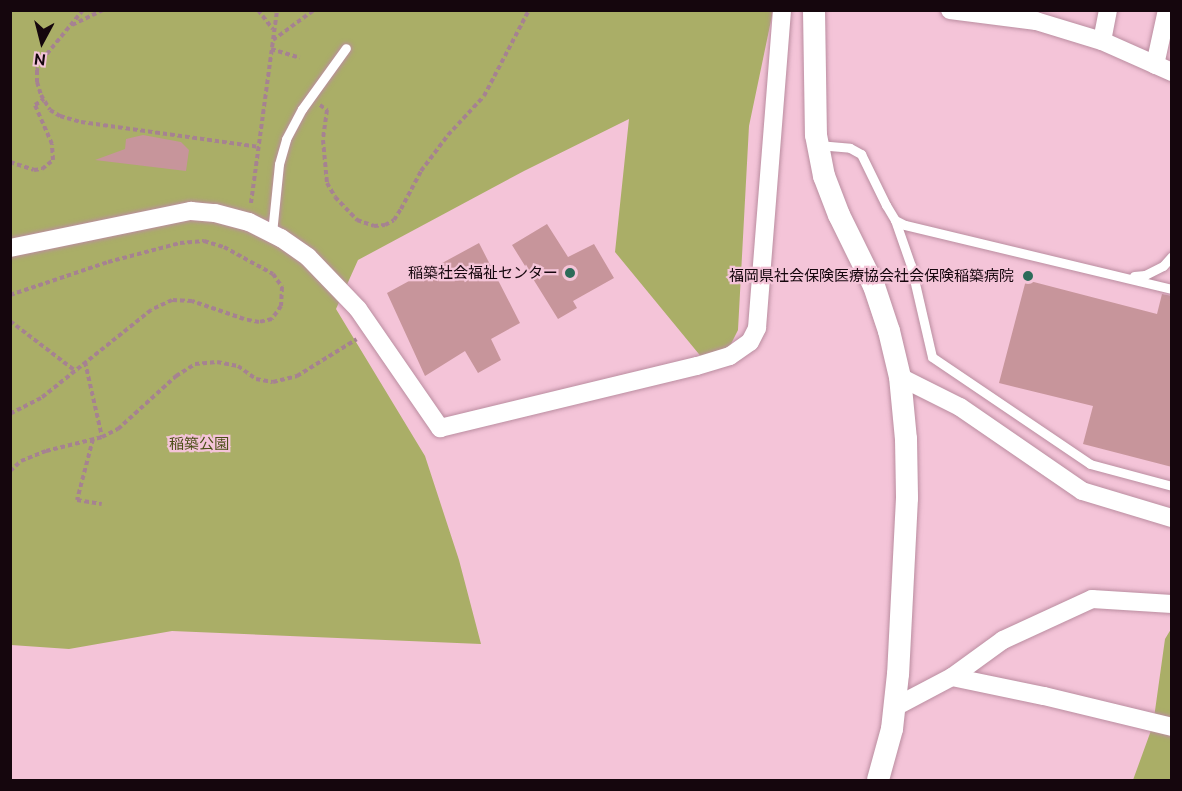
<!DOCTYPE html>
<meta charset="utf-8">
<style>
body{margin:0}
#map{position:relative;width:1182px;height:791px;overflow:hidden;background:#f4c4d8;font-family:Ubuntu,"Noto Sans JP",sans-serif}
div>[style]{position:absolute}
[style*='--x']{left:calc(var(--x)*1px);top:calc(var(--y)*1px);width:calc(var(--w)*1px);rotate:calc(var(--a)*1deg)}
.green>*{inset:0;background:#aaae67}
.building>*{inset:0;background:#c7959b}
.path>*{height:4px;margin-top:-2px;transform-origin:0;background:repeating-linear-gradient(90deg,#a68291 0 4.5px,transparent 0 7.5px)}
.roads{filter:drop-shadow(0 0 2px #ba8da0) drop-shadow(0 0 2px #ba8da0)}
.service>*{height:9px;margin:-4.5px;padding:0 4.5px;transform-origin:4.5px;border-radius:4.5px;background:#fff}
.minor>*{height:18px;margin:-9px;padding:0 9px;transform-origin:9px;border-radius:9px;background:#fff}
.tertiary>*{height:22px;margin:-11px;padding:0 11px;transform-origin:11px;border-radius:11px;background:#fff}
.dots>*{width:16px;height:16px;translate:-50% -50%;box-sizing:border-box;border:3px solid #f4c4d8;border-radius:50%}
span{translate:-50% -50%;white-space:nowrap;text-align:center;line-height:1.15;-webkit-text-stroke:4.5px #f4c4d8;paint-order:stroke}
.poi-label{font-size:15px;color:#15060d}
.right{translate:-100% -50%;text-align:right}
.park-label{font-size:15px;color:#4c4f18}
.frame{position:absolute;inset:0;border:12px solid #15060d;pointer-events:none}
.north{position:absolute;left:12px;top:12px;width:60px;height:60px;-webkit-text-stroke:4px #f4c4d8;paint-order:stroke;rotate:187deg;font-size:16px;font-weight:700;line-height:24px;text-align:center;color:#15060d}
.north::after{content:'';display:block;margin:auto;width:21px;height:27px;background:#15060d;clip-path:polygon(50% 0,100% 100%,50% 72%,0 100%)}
</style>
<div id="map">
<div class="green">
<div style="clip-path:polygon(10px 11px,773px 11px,749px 126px,738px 330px,729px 348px,703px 359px,615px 252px,629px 119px,524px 171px,358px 260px,336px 309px,425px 456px,459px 560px,481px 644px,172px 631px,69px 649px,11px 645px)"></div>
<div style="clip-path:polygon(1171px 629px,1171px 780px,1133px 780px,1153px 725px,1165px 639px)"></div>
</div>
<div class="building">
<div style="clip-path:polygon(143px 135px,181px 142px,189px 150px,186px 171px,95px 160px,125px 149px,126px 139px)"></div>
<div style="clip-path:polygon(547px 224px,568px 257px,594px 244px,614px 278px,573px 301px,577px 308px,558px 319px,512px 245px)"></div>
<div style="clip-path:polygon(479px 243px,520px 323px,491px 339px,501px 360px,478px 373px,465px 351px,425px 376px,387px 293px)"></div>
<div style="clip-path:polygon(1026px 280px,1157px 314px,1162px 294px,1172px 296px,1172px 467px,1083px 444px,1093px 406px,999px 383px)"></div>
</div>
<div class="path">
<div style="--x:83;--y:10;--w:66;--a:129.5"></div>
<div style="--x:41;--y:61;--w:10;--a:114"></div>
<div style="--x:37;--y:70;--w:12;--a:90"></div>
<div style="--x:37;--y:82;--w:14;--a:73"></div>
<div style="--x:41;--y:95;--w:17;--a:59"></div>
<div style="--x:50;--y:110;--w:12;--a:31"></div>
<div style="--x:60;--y:116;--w:22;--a:16"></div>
<div style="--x:81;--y:122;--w:179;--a:8"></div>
<div style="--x:258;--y:10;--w:24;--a:52"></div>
<div style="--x:72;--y:25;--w:34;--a:-26"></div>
<div style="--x:273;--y:40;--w:51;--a:-36.2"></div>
<div style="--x:271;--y:49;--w:30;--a:17"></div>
<div style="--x:320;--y:105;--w:9;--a:36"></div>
<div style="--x:327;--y:110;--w:30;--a:98"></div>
<div style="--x:323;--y:140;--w:43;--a:84.7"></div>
<div style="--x:327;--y:183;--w:16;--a:60"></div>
<div style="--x:335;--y:197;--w:32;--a:46"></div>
<div style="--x:357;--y:220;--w:18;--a:19"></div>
<div style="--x:374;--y:226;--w:11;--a:-5"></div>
<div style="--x:385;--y:225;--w:10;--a:-29"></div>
<div style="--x:394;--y:220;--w:13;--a:-58"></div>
<div style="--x:401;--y:209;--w:43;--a:-62.2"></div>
<div style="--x:421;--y:171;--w:45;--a:-53.1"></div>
<div style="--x:448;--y:135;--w:53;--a:-47.3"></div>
<div style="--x:484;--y:96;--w:97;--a:-62.4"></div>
<div style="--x:10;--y:162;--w:25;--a:18"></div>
<div style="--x:34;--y:170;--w:8;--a:-7"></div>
<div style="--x:42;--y:169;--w:14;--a:-39"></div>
<div style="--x:53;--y:160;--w:16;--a:-94"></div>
<div style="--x:52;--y:144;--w:43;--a:-113.6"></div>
<div style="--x:35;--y:105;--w:11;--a:-34"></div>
<div style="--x:251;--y:203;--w:195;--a:-82.3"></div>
<div style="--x:10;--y:295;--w:103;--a:-18.6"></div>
<div style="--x:108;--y:262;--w:74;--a:-14.8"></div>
<div style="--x:180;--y:243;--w:24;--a:-5"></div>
<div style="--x:204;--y:241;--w:21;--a:17"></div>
<div style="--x:224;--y:247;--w:56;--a:28.9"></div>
<div style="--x:273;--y:274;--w:16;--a:55"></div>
<div style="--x:282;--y:287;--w:19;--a:93"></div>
<div style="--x:281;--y:306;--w:16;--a:125"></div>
<div style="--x:272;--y:319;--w:13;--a:167"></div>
<div style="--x:259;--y:322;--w:15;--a:-169"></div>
<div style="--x:244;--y:319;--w:55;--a:-160.9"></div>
<div style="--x:192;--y:301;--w:20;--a:-177"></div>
<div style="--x:172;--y:300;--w:23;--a:155"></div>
<div style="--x:151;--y:310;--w:141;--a:141.3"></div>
<div style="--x:41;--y:398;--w:35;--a:153"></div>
<div style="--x:10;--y:321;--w:81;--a:37.4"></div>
<div style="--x:85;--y:362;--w:77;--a:77.2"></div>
<div style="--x:93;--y:439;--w:63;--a:104.7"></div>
<div style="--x:77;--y:500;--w:25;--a:9"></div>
<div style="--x:10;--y:471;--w:15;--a:-42"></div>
<div style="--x:21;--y:461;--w:27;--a:-22"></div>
<div style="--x:46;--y:451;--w:58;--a:-14"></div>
<div style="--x:102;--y:437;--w:18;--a:-27"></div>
<div style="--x:118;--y:429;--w:79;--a:-42.4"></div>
<div style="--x:176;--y:376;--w:22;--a:-32"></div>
<div style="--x:195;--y:364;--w:22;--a:-5"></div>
<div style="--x:217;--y:362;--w:21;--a:11"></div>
<div style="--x:238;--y:366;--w:22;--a:36"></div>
<div style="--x:256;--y:379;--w:17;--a:10"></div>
<div style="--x:273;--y:382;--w:25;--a:-14"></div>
<div style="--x:297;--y:376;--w:70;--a:-31.7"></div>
</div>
<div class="roads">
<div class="service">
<div style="--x:818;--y:145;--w:32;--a:5"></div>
<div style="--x:850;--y:148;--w:13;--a:29"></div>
<div style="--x:861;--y:154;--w:57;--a:63.9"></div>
<div style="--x:886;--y:205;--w:17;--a:59"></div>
<div style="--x:895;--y:220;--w:11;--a:27"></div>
<div style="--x:905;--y:225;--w:275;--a:13.5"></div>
<div style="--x:895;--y:220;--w:49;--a:70.8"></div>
<div style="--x:911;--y:266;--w:93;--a:77"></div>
<div style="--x:932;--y:357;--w:191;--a:34.1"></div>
<div style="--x:1090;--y:464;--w:85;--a:15"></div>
<div style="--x:272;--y:233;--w:69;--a:-84.2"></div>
<div style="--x:279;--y:164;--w:26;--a:-74"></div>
<div style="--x:286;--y:139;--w:34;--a:-62"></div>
<div style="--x:302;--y:109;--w:75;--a:-54.2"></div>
<div style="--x:1134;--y:276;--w:11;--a:-5"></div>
<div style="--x:1145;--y:275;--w:20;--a:-27"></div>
<div style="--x:1163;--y:266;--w:13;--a:-48"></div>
</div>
<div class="minor">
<div style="--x:950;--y:10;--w:87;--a:7.3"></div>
<div style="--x:1036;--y:21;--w:69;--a:16.9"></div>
<div style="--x:1102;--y:41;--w:77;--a:23.9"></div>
<div style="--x:1102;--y:41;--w:32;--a:-79"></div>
<div style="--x:1155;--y:65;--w:56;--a:-77.7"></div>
<div style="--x:10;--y:248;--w:185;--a:-11.6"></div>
<div style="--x:191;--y:211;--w:24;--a:5"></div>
<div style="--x:215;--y:213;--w:35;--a:15"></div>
<div style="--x:249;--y:222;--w:36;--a:27"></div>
<div style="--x:281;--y:238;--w:33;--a:35"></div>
<div style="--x:308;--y:257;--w:72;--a:46.1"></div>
<div style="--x:358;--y:309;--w:145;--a:55.4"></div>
<div style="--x:440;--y:428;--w:264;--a:-13.6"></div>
<div style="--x:697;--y:366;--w:34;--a:-17"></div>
<div style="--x:730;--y:356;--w:24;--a:-35"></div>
<div style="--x:750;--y:342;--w:16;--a:-63"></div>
<div style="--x:757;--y:328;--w:319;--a:-85.5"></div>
<div style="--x:900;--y:377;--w:67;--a:26.6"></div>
<div style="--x:960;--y:407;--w:148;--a:34.5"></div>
<div style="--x:1082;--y:491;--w:94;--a:16.7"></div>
<div style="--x:952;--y:677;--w:63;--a:-36"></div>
<div style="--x:1003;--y:640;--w:98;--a:-24.7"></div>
<div style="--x:1092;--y:599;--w:80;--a:3.6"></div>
<div style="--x:895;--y:707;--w:64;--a:-27.8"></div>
<div style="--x:952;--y:677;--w:94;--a:11.7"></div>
<div style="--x:1044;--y:696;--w:132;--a:13.6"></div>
</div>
<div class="tertiary">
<div style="--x:814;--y:10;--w:125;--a:89.1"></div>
<div style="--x:816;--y:135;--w:42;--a:79"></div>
<div style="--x:824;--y:176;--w:42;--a:69"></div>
<div style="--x:839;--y:215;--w:79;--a:63.8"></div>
<div style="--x:874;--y:286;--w:47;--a:71.6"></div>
<div style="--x:889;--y:331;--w:47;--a:76.6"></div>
<div style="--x:900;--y:377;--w:62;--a:84.5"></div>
<div style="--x:906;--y:439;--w:59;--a:89"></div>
<div style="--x:907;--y:498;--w:176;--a:92.9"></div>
<div style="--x:898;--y:674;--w:55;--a:96.2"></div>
<div style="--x:892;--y:729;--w:53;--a:105.4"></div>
</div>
</div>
<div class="dots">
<div style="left:570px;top:273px;background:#2c6b59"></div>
<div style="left:1028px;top:276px;background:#2c6b59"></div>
</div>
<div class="poi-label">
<span class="right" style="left:558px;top:273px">稲築社会福祉センター</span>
<span class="right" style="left:1014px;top:276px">福岡県社会保険医療協会社会保険稲築病院</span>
</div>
<div class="park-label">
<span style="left:199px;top:444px">稲築公園</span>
</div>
<div class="frame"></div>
<div class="north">N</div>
</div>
